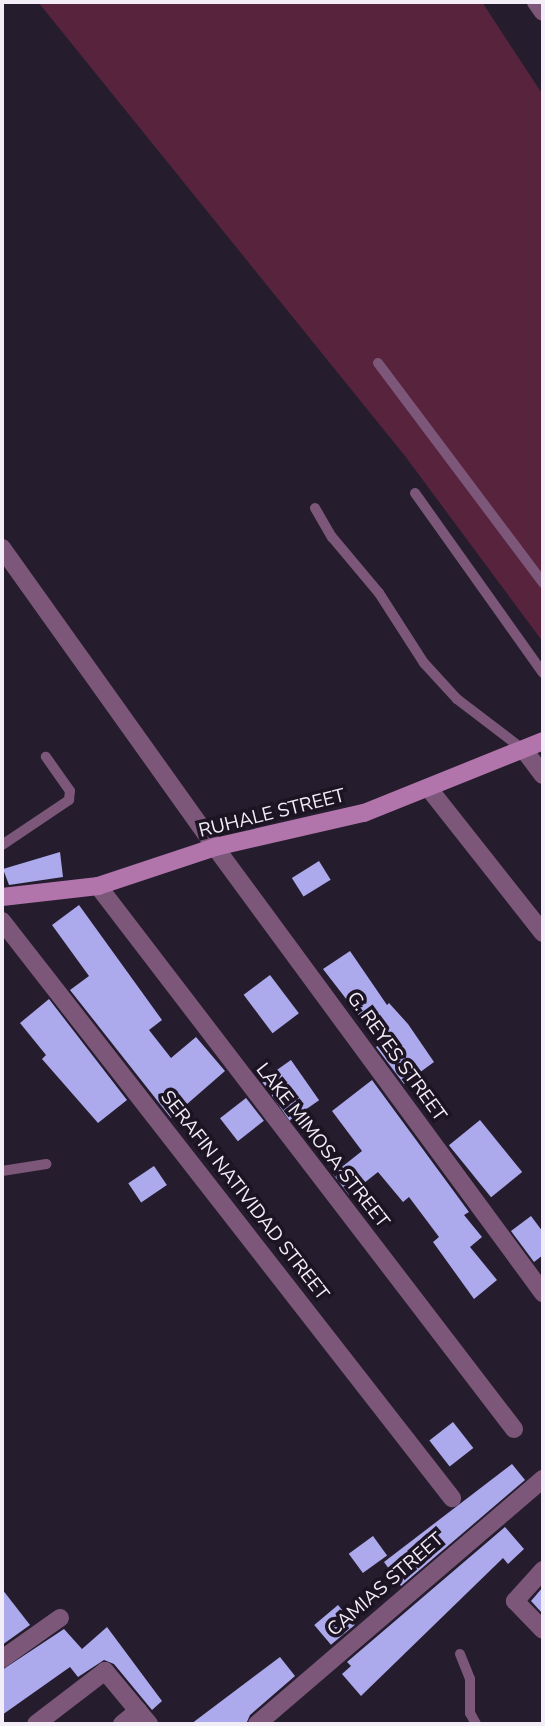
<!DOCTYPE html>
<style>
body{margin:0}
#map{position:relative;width:545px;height:1726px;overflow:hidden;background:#251d2d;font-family:"Nunito Sans",sans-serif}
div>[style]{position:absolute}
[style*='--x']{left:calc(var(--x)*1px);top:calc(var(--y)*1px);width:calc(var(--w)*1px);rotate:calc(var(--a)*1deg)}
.green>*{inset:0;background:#57233d}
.building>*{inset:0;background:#aca9ec;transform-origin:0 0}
.lane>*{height:10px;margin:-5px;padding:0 5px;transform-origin:5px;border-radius:5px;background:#7d5779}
.street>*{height:18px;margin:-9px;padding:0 9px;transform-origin:9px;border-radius:9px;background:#7d5779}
.secondary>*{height:18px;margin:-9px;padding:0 9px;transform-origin:9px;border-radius:9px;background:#b175ac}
span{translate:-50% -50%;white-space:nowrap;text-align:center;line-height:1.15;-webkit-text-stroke:7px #1c1423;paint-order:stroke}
.street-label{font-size:19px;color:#f3edf8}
.frame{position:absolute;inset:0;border:4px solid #f3edf8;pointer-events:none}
</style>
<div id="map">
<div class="green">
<div style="clip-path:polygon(38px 2px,482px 2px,543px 95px,543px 642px,405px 456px)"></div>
</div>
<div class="building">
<div style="clip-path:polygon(60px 852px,63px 877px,9px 885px,3px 869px)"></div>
<div style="left:319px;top:861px;width:22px;height:32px;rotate:58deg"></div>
<div style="clip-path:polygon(79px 905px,162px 1020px,149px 1030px,171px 1058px,196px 1037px,225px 1071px,171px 1118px,70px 990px,89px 976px,52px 925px)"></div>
<div style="clip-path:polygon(350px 951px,387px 1005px,389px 1003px,408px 1024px,434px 1062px,404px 1084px,376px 1047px,381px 1044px,323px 969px)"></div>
<div style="left:270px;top:975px;width:48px;height:33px;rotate:53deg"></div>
<div style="clip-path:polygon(49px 999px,127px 1100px,98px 1123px,42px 1059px,46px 1055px,20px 1023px)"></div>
<div style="left:291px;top:1060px;width:49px;height:36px;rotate:55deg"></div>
<div style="clip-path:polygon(372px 1080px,469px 1212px,464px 1215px,482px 1237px,470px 1247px,497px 1280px,474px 1299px,433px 1242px,439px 1237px,409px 1197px,403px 1202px,378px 1172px,349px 1195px,333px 1174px,362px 1151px,332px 1111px)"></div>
<div style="left:246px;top:1098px;width:29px;height:33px;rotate:52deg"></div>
<div style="left:480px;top:1120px;width:67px;height:40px;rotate:51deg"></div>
<div style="left:154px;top:1166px;width:23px;height:31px;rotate:56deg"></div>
<div style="clip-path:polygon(531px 1216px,543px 1232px,543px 1255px,534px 1262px,511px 1231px)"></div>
<div style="left:453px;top:1422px;width:33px;height:30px;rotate:52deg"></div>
<div style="clip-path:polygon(512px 1464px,525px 1480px,401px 1586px,384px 1562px)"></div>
<div style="clip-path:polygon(505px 1527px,524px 1549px,508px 1564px,503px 1558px,361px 1696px,342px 1674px,351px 1666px,347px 1662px)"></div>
<div style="left:373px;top:1536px;width:24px;height:30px;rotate:54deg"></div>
<div style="clip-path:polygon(543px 1587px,543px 1614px,531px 1601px)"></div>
<div style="clip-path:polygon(2px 1589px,30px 1625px,2px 1645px)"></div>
<div style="left:338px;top:1605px;width:26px;height:31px;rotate:50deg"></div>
<div style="clip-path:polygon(107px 1627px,162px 1701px,152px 1710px,114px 1664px,104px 1660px,78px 1677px,70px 1667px,2px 1715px,2px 1670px,64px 1629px,82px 1649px)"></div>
<div style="clip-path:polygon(280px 1657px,295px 1676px,250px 1715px,246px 1724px,191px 1724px)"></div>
</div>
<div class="lane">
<div style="--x:378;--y:363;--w:275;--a:53.1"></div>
<div style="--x:415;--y:493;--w:221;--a:54.6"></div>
<div style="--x:315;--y:508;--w:34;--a:60"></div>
<div style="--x:332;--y:537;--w:73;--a:50"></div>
<div style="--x:379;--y:593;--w:83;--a:57.3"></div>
<div style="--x:424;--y:663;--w:49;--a:47.5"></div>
<div style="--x:457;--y:699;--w:84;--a:37.3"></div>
<div style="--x:2;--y:845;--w:81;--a:-33.9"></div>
<div style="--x:69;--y:800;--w:9;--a:-84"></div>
<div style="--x:70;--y:791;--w:42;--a:-125.2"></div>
<div style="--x:2;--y:1171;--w:45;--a:-9"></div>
<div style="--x:460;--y:1654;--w:27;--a:68"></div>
<div style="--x:470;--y:1679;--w:34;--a:90"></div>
<div style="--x:470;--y:1713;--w:13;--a:61"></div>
</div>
<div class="street">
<div style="--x:536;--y:2;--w:12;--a:55"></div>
<div style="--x:2;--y:548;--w:367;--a:54.5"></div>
<div style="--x:215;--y:847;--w:554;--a:53.67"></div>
<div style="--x:524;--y:750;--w:31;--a:53"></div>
<div style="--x:430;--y:790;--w:182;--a:51.7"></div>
<div style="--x:98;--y:886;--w:684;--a:52.54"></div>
<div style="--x:2;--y:921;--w:732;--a:52.05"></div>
<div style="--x:543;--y:1570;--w:42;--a:132.1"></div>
<div style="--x:515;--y:1601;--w:40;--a:46"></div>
<div style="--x:2;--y:1659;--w:71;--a:-35.3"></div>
<div style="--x:36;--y:1724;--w:87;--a:-37.5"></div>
<div style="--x:105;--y:1671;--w:69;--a:50.3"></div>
<div style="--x:122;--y:1724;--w:21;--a:-39"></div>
<div style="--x:257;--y:1724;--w:377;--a:-40.6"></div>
</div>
<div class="secondary">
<div style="--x:2;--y:897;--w:97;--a:-6.5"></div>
<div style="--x:98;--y:886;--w:123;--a:-18.4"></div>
<div style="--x:215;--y:847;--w:153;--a:-12.9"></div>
<div style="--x:364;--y:813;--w:193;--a:-21.9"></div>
</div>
<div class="street-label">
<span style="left:272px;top:814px;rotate:-14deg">RUHALE STREET</span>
<span style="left:396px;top:1057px;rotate:54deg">G. REYES STREET</span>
<span style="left:322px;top:1146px;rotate:52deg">LAKE MIMOSA STREET</span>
<span style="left:244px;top:1196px;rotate:52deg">SERAFIN NATIVIDAD STREET</span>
<span style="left:386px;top:1585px;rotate:-41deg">CAMIAS STREET</span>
</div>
<div class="frame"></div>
</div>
